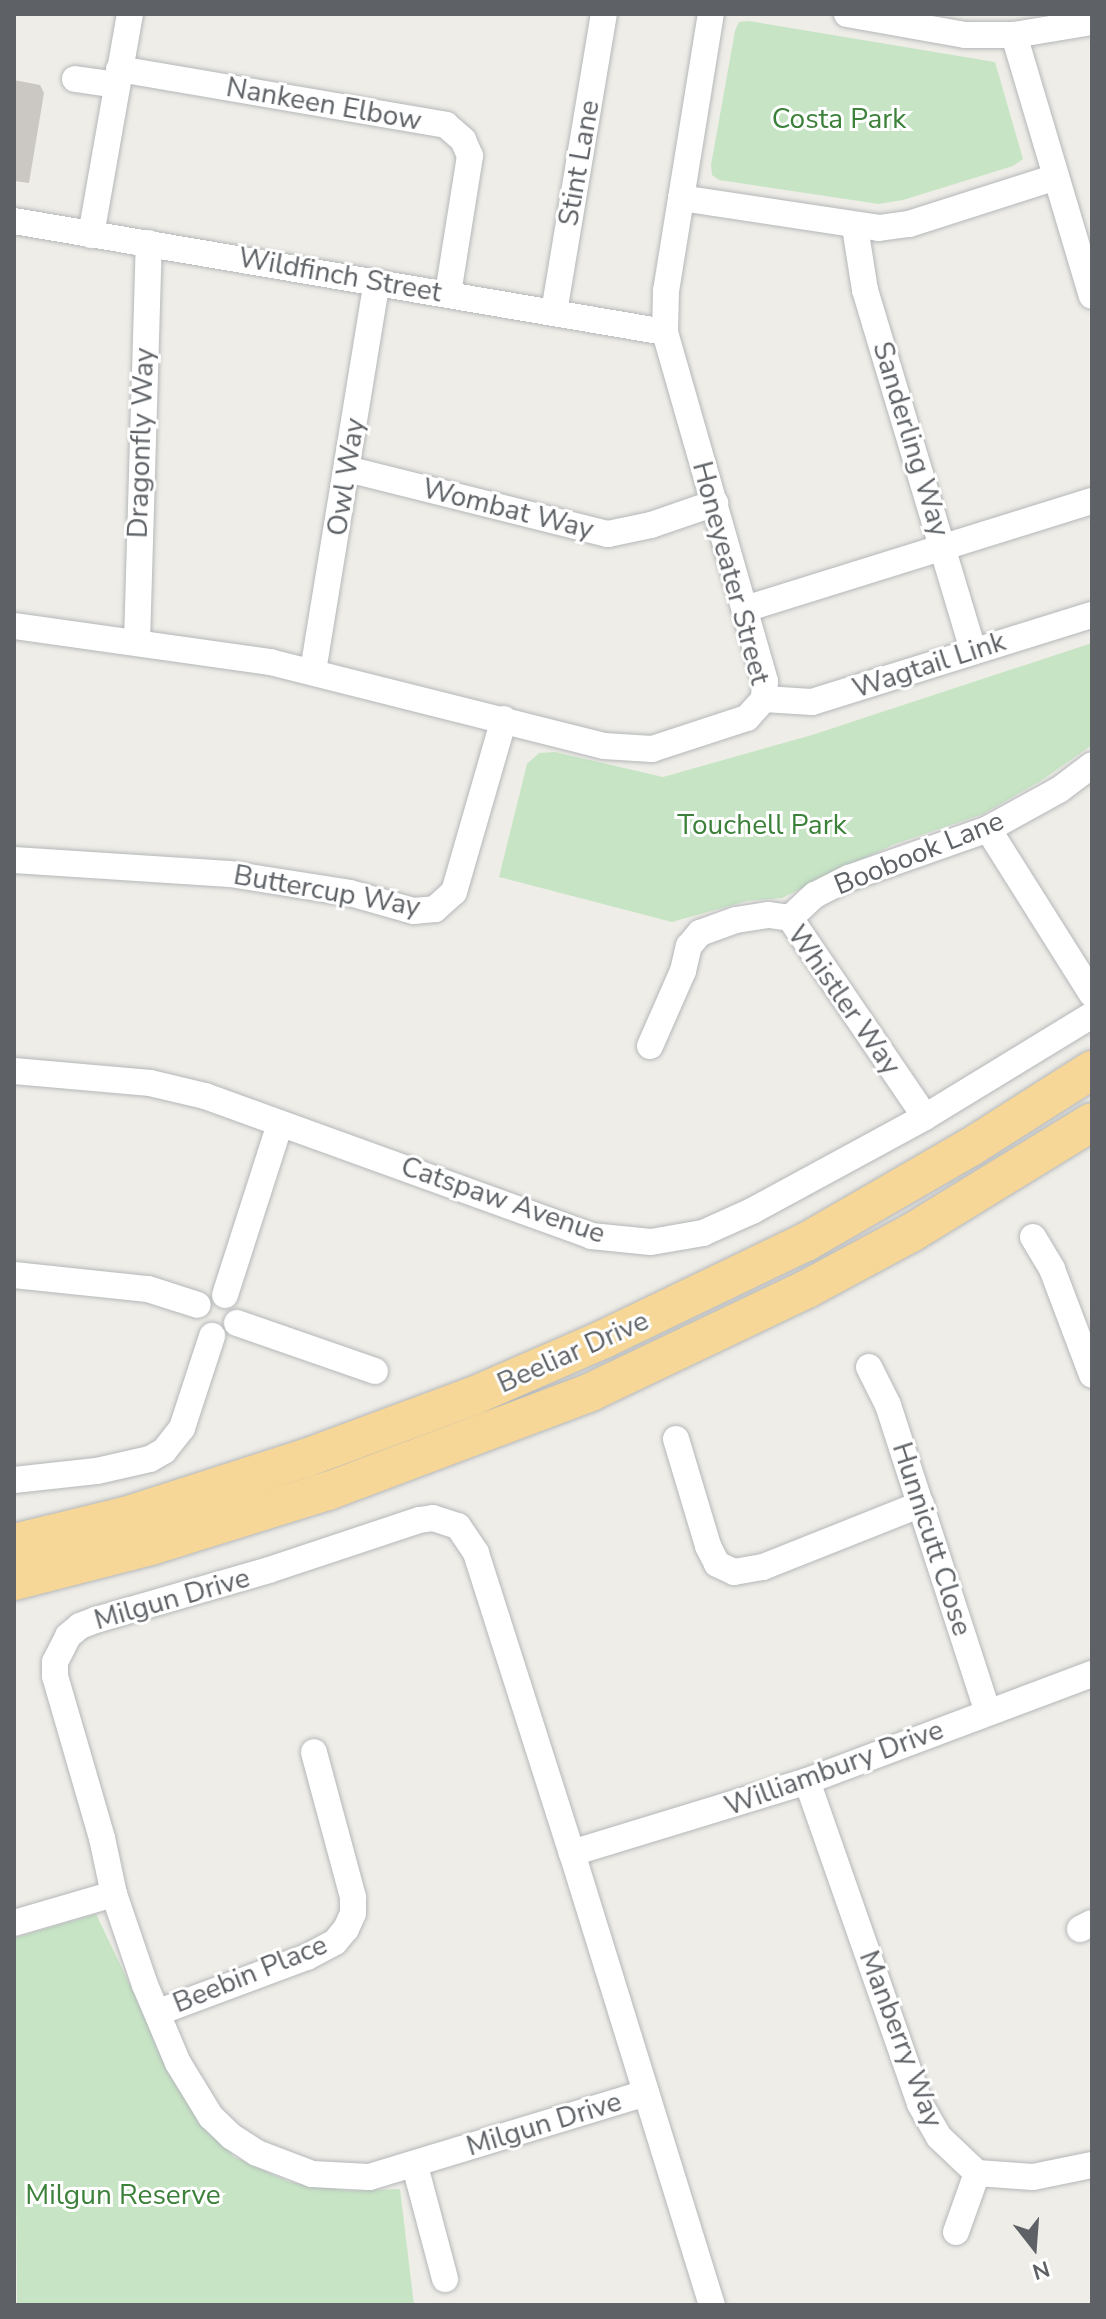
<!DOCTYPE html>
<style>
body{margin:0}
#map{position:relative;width:1106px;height:2319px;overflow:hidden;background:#efede7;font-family:"Nunito Sans",sans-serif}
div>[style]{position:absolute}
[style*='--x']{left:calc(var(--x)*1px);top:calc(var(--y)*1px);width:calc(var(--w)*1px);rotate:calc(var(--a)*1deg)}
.green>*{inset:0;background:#c7e5c5}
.building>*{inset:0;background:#cbc8c4}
.roads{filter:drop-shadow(0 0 2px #b4b7ba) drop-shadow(0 0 2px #b4b7ba)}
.minor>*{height:26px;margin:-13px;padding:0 13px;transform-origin:13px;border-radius:13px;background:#fff}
.highway>*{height:38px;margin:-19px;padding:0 19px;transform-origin:19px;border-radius:19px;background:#f6d797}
span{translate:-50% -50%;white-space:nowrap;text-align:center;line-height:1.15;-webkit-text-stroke:6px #fff;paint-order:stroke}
.street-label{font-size:28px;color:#5e6266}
.park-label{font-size:28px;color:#3c813a}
.frame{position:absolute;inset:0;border:16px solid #5e6266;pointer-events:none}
.north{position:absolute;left:994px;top:2207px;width:80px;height:80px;-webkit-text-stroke:6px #fff;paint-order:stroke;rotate:163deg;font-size:22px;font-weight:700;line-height:32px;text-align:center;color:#5e6266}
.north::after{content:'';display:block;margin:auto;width:28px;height:36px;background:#5e6266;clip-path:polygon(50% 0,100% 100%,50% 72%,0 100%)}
</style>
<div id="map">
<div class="green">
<div style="clip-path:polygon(749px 21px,995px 62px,1023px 159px,1013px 166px,903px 200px,879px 204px,719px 180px,712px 175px,711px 165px,735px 31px,739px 22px)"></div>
<div style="clip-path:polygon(1092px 643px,1092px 745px,1042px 780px,983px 814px,892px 845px,782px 898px,747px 901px,672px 922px,499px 877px,527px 764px,539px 753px,555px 752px,663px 777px,812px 735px)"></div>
<div style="clip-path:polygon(96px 1914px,167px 2062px,201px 2119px,234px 2157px,289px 2182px,348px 2191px,400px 2189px,414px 2305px,17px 2305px,14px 1938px)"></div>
</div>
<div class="building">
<div style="clip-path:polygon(14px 80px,40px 85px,44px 93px,29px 183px,14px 181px)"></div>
</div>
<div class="roads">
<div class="minor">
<div style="--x:847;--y:14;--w:120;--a:10.1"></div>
<div style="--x:965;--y:35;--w:49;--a:0"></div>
<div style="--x:1014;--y:35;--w:79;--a:-9.5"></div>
<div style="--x:1014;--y:35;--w:272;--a:73.4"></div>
<div style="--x:119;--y:69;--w:332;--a:9.7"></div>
<div style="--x:446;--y:125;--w:23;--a:41"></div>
<div style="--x:463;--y:140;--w:17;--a:66"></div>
<div style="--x:470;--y:156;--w:140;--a:99.1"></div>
<div style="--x:75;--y:79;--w:42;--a:8.1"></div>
<div style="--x:681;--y:198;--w:200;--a:8.6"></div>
<div style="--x:879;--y:228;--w:30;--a:-8"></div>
<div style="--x:909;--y:224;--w:154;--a:-17.7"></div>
<div style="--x:14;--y:221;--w:660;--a:9.68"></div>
<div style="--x:855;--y:227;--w:64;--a:81"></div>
<div style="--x:865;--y:290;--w:376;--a:73.3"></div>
<div style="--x:91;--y:235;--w:224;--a:-80"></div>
<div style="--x:554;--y:312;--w:302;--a:-80.5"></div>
<div style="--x:347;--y:469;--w:269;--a:14"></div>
<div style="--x:608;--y:534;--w:44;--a:-11.8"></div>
<div style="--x:651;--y:525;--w:68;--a:-19"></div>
<div style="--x:745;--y:609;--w:363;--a:-17.3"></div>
<div style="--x:14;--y:626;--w:259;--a:8"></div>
<div style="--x:270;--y:662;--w:344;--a:14.1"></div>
<div style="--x:604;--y:746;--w:48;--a:3.6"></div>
<div style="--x:652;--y:749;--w:100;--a:-18.1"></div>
<div style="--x:747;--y:718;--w:25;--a:-48"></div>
<div style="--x:764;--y:699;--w:18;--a:-87"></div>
<div style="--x:765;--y:681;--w:363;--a:-106"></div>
<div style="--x:665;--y:332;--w:41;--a:-88.6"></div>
<div style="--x:666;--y:291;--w:281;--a:-80.8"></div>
<div style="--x:137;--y:642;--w:399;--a:-88.3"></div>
<div style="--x:313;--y:671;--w:394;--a:-80.7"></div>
<div style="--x:764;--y:699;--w:48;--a:3.6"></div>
<div style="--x:812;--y:702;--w:293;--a:-17.3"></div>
<div style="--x:988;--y:829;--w:195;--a:57.8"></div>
<div style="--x:14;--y:860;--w:216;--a:3.7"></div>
<div style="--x:230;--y:874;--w:121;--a:9"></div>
<div style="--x:350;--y:893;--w:66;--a:15.9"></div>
<div style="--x:413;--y:911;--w:22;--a:-5"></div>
<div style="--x:435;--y:909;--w:25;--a:-42"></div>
<div style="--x:454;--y:892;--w:180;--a:-73.9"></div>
<div style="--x:790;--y:918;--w:34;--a:-43"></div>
<div style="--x:815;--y:895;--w:38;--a:-27"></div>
<div style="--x:849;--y:878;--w:147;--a:-19.4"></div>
<div style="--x:988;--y:829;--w:81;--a:-28.8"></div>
<div style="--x:1059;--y:790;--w:41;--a:-37.1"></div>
<div style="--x:650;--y:1046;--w:82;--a:-66.3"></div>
<div style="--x:683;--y:971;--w:26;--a:-77"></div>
<div style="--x:689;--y:946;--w:17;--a:-50"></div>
<div style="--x:700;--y:933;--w:38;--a:-20"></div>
<div style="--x:736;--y:920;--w:33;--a:-9"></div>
<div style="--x:769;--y:915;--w:21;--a:8"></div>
<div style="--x:790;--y:918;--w:240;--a:55.8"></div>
<div style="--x:14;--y:1071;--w:137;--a:5"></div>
<div style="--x:150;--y:1083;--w:57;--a:13.3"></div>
<div style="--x:205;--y:1096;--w:411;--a:19.9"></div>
<div style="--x:591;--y:1236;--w:60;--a:5.7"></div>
<div style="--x:651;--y:1242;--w:53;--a:-9.8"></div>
<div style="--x:703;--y:1233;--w:54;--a:-24.2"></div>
<div style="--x:752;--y:1211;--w:197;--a:-28.5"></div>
<div style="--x:925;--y:1117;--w:196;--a:-31.4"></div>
<div style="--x:1033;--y:1237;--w:37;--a:59"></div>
<div style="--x:1052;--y:1269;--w:113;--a:69.3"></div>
<div style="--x:14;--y:1275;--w:135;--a:6"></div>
<div style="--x:148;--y:1289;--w:52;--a:17.7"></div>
<div style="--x:225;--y:1295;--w:180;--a:-72.2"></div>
<div style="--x:237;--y:1323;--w:146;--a:19.2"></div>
<div style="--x:869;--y:1367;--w:42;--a:63.4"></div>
<div style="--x:888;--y:1405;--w:323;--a:72"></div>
<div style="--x:676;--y:1439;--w:112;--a:73.3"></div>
<div style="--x:708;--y:1546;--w:20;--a:63"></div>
<div style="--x:717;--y:1564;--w:19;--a:25"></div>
<div style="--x:734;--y:1572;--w:29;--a:-10"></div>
<div style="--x:763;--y:1567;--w:170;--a:-21.7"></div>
<div style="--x:14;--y:1480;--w:83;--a:-6.2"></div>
<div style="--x:97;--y:1471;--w:54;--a:-12.8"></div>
<div style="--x:150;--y:1459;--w:16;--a:-30"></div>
<div style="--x:164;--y:1451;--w:29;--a:-52"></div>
<div style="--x:182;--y:1428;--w:97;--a:-71.9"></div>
<div style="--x:807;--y:1781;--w:342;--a:70.7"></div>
<div style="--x:920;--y:2104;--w:38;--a:60"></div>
<div style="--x:939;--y:2137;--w:52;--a:43.5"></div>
<div style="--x:977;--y:2173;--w:56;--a:4.1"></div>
<div style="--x:1033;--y:2177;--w:60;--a:-11.5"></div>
<div style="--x:572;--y:1853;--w:246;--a:-17"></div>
<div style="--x:807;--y:1781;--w:304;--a:-20.6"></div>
<div style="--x:14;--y:1923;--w:104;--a:-16.2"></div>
<div style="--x:1080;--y:1929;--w:13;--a:-27"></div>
<div style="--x:159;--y:2012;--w:158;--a:-20.4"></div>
<div style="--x:307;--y:1957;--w:32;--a:-28"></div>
<div style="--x:335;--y:1942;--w:17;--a:-50"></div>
<div style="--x:346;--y:1929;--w:17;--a:-66"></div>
<div style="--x:353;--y:1913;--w:16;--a:-90"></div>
<div style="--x:353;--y:1897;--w:150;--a:-105.1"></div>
<div style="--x:646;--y:2093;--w:289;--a:163.1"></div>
<div style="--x:369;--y:2177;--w:57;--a:-177"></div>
<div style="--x:312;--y:2174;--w:59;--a:-159.1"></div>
<div style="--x:257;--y:2153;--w:30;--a:-147"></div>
<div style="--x:232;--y:2137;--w:29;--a:-136"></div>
<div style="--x:211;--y:2117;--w:63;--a:-121.4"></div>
<div style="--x:178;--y:2063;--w:85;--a:-112.9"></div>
<div style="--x:145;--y:1985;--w:96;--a:-108.8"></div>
<div style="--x:114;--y:1894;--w:57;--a:-102.1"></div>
<div style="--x:102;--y:1838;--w:169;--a:-106.2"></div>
<div style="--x:55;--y:1676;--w:14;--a:-90"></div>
<div style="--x:55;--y:1662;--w:29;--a:-63"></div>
<div style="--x:68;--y:1636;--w:16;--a:-40"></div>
<div style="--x:80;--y:1626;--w:17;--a:-21"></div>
<div style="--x:96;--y:1620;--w:180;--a:-16.1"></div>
<div style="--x:269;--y:1570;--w:158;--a:-18.4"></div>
<div style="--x:419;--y:1520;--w:14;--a:-8"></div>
<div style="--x:433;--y:1518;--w:26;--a:18"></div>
<div style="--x:458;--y:1526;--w:32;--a:56"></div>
<div style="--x:476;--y:1553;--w:315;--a:72.3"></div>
<div style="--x:572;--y:1853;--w:473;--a:72.8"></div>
<div style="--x:415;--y:2166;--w:117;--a:75.1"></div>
<div style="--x:956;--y:2232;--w:63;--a:-70.4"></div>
</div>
<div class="highway">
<div style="--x:14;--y:1543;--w:114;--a:-13.7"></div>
<div style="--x:125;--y:1516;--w:190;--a:-17.8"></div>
<div style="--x:306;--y:1458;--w:178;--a:-20.4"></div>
<div style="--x:473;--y:1396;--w:143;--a:-23.5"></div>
<div style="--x:604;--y:1339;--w:224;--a:-25.7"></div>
<div style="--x:806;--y:1242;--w:188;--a:-30"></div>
<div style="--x:969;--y:1148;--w:146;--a:-32.4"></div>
<div style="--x:14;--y:1581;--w:141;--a:-14.3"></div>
<div style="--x:151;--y:1546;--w:185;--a:-17.3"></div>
<div style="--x:328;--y:1491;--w:281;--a:-20.6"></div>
<div style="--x:591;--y:1392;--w:239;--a:-25.5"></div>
<div style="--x:807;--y:1289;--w:118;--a:-28.3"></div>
<div style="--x:911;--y:1233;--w:212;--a:-31.5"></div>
</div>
</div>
<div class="street-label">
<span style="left:324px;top:104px;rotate:10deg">Nankeen Elbow</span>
<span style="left:579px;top:163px;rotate:-80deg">Stint Lane</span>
<span style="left:340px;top:275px;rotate:10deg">Wildfinch Street</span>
<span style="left:911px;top:439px;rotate:73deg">Sanderling Way</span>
<span style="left:141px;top:443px;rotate:-88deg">Dragonfly Way</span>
<span style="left:346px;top:477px;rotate:-81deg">Owl Way</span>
<span style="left:508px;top:509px;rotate:14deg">Wombat Way</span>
<span style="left:731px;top:573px;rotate:75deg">Honeyeater Street</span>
<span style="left:929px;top:665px;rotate:-18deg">Wagtail Link</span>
<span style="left:919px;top:853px;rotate:-22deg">Boobook Lane</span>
<span style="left:327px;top:891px;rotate:10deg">Buttercup Way</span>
<span style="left:844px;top:1000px;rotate:55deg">Whistler Way</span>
<span style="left:503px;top:1200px;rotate:19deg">Catspaw Avenue</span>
<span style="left:573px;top:1352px;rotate:-24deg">Beeliar Drive</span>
<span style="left:932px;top:1539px;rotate:72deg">Hunnicutt Close</span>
<span style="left:172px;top:1599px;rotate:-16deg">Milgun Drive</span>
<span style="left:834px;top:1768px;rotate:-20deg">Williambury Drive</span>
<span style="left:250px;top:1974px;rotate:-22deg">Beebin Place</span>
<span style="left:901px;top:2039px;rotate:69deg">Manberry Way</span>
<span style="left:544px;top:2124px;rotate:-17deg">Milgun Drive</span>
</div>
<div class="park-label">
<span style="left:839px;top:119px">Costa Park</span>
<span style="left:762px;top:825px">Touchell Park</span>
<span style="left:123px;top:2195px">Milgun Reserve</span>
</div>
<div class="frame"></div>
<div class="north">N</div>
</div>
